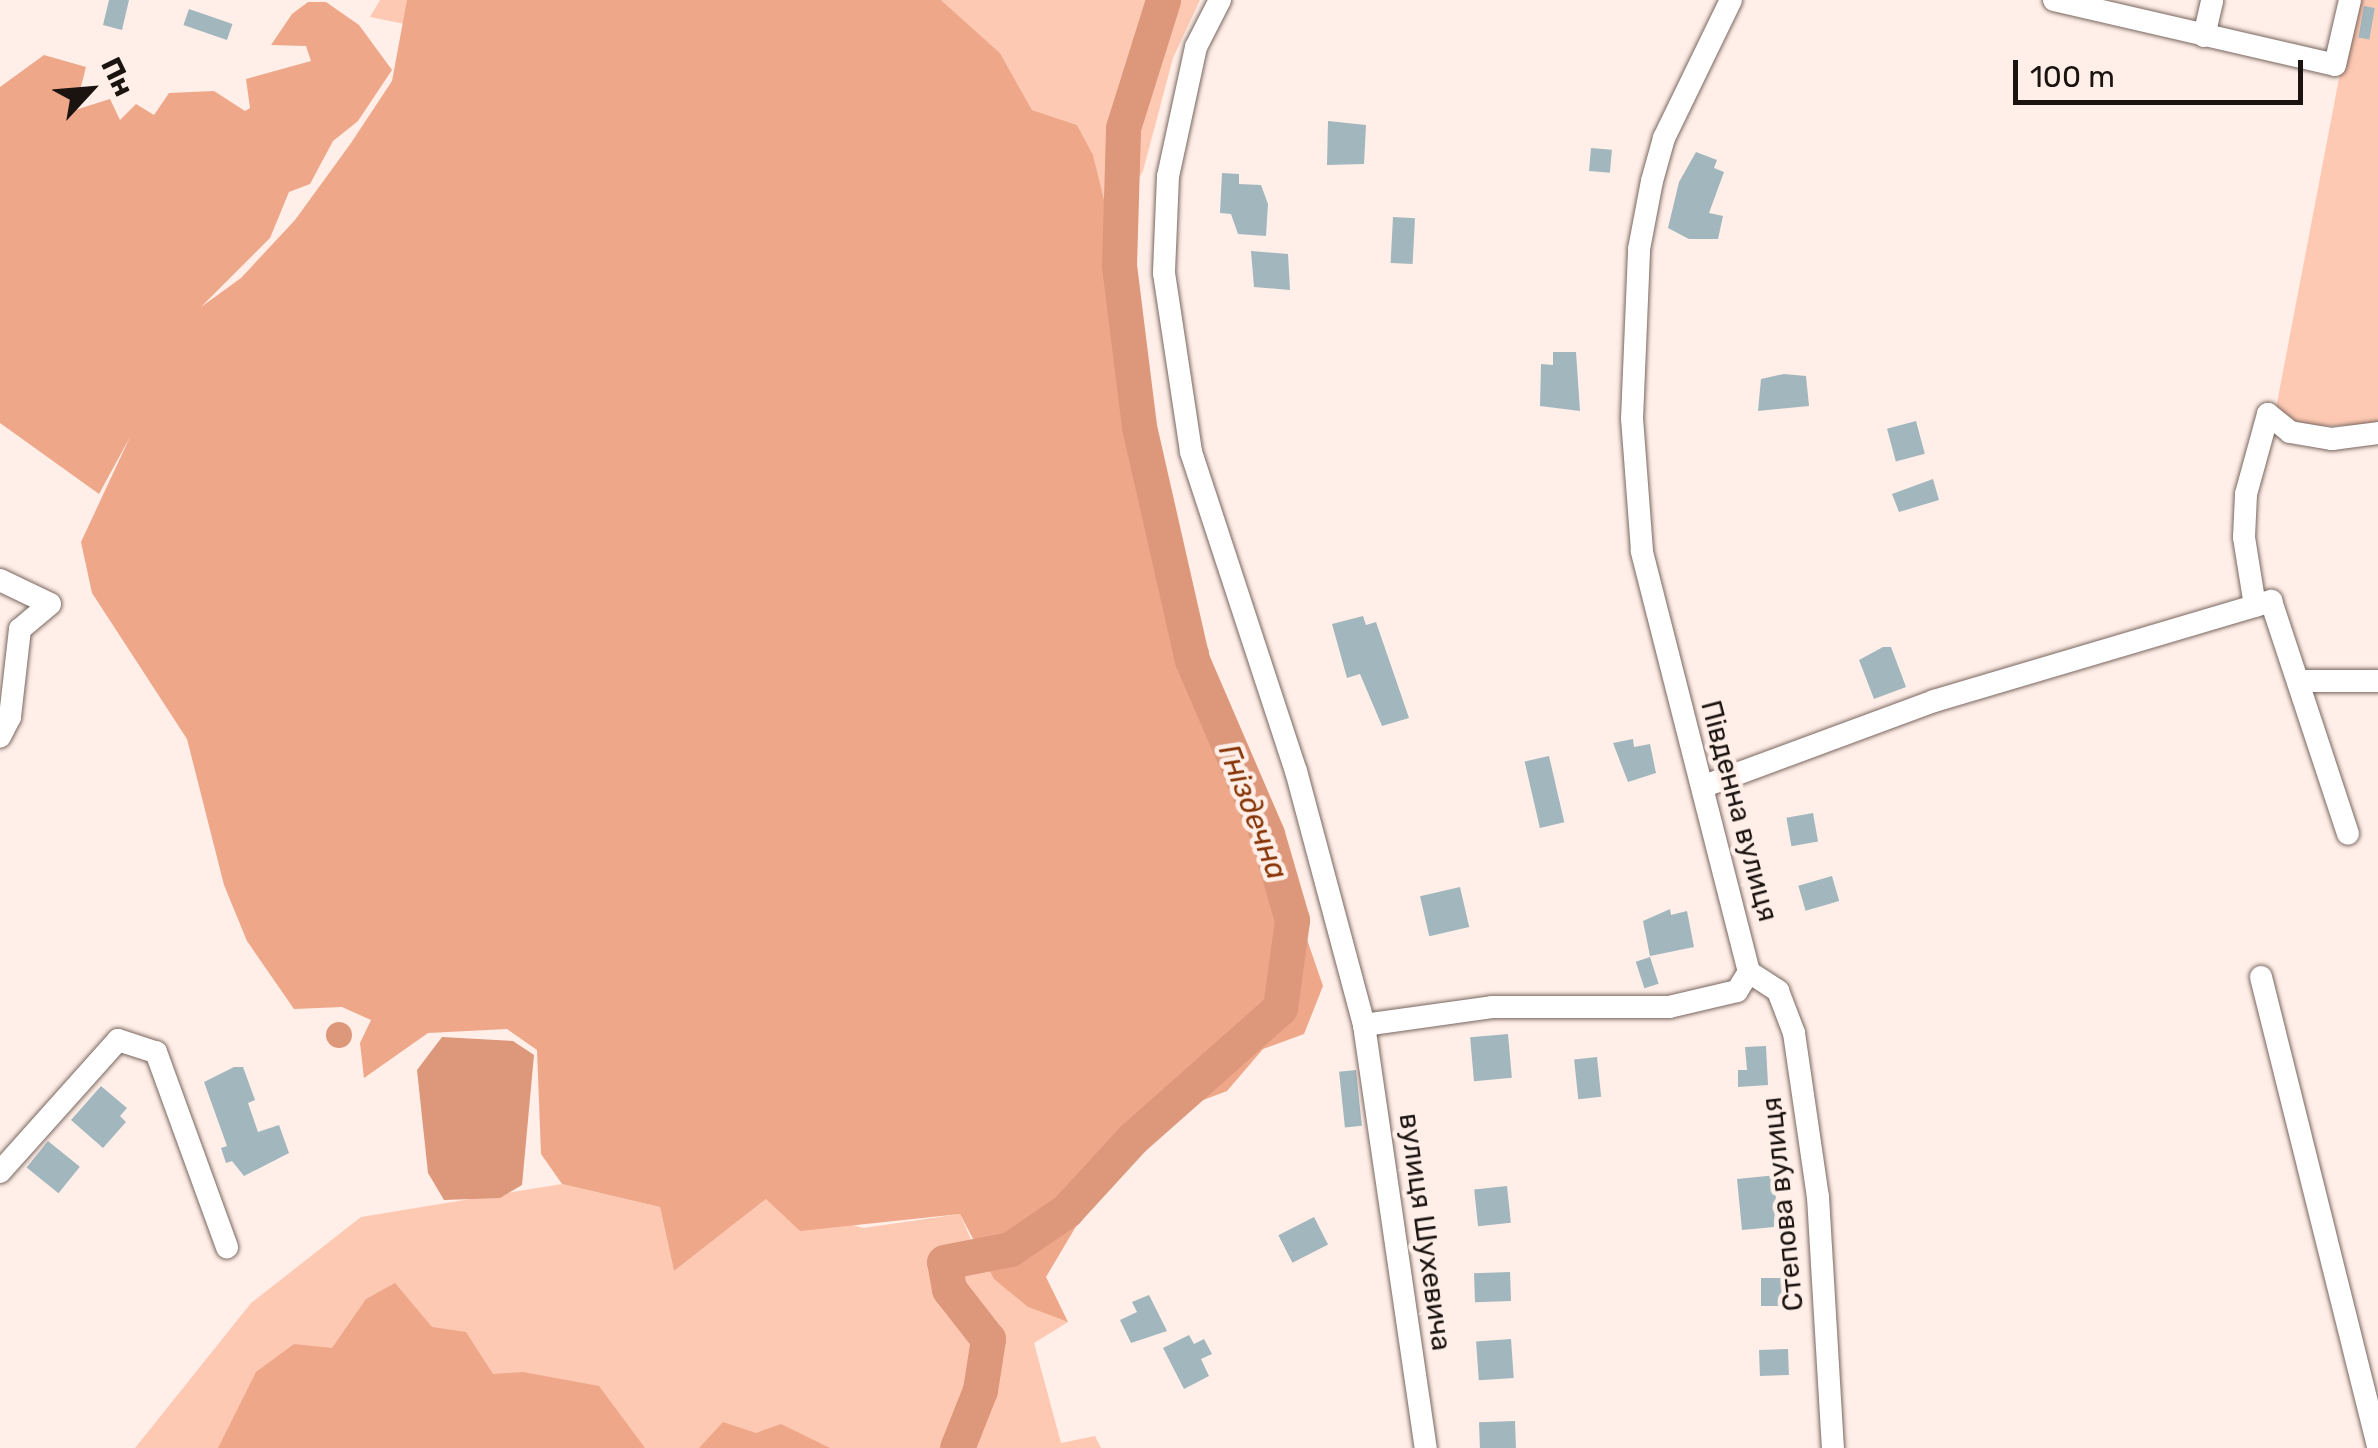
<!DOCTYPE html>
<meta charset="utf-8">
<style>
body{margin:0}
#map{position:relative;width:2378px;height:1448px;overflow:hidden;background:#ffefe8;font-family:Rubik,sans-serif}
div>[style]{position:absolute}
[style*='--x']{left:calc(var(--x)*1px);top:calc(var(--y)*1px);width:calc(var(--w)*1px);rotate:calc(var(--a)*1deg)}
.green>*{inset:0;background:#fec9b3}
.forest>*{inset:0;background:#eea789}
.water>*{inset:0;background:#dd977a}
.round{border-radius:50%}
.river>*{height:35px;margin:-17.5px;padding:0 17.5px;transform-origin:17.5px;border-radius:17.5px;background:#dd977a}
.building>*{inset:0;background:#a1b6bd;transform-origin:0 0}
.roads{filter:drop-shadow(0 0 2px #796760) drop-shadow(0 0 2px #796760)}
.street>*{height:22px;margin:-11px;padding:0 11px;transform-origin:11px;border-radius:11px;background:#fff}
span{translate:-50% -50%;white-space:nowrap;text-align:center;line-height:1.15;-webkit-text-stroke:9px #ffefe8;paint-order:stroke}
.street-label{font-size:28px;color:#1a1310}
.water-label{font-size:30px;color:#873506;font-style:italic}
.north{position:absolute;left:40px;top:40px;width:100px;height:100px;-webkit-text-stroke:8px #ffefe8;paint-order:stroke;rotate:64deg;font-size:28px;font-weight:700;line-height:40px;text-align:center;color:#1a1310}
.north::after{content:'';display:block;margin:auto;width:35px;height:45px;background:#1a1310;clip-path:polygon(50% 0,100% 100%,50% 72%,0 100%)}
.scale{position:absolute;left:2013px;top:60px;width:290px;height:45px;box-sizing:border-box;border:5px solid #1a1310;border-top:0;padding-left:12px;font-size:30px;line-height:35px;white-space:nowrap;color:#1a1310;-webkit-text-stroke:8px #ffefe8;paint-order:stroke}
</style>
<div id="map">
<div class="green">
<div style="clip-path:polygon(380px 0,407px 0,405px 24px,370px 17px)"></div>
<div style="clip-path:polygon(941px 0,1200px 0,1173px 58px,1143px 171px,1111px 228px,1093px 156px,1077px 125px,1032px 110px,1000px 53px)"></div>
<div style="clip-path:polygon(2354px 0,2378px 0,2378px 425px,2293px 426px,2276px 408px)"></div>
<div style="clip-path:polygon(562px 1184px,660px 1207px,674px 1271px,766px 1199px,863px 1228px,960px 1214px,976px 1251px,1028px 1307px,1068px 1322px,1034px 1343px,1061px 1443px,1095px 1436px,1101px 1448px,135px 1448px,251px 1303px,361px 1217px)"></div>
</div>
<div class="forest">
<div style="clip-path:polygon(407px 0,941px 0,1000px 53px,1032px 110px,1077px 125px,1093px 155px,1111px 228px,1113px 347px,1144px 514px,1162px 569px,1193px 613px,1209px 651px,1207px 708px,1228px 750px,1249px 767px,1249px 828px,1282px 867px,1323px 986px,1304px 1034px,1263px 1049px,1227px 1091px,1198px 1102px,1094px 1196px,1046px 1277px,1068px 1322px,1028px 1307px,994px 1279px,960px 1214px,800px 1231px,766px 1199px,674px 1271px,660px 1207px,562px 1184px,541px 1154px,537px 1050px,507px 1029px,428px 1033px,364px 1078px,360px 1043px,371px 1020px,342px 1007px,294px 1009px,247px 941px,224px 885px,187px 739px,92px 593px,81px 542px,130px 437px,99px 494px,0 423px,0 87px,44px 55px,86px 67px,75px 110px,110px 99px,120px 120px,136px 104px,154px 115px,169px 93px,214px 91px,245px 111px,250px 108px,246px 79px,311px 61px,306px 46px,271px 45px,292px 14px,308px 2px,326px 2px,359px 25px,392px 70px,358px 121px,333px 141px,310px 184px,289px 192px,270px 238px,201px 307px,241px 278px,295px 220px,351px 143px,392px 81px)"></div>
<div style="clip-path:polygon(395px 1283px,432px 1327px,466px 1332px,493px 1374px,523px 1372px,599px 1386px,645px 1448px,218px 1448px,256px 1372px,294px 1344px,332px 1348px,366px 1299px)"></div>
<div style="clip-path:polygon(723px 1422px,756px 1433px,781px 1424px,830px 1448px,699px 1448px)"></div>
</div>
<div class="water">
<div class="round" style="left:326px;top:1022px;width:26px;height:26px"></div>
<div style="clip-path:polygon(442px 1037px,513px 1041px,534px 1055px,522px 1185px,500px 1198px,444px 1200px,428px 1173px,417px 1070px)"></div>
</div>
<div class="river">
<div style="--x:957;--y:1448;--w:62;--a:-68.4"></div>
<div style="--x:980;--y:1390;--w:52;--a:-81.1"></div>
<div style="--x:988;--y:1339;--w:63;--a:-128"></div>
<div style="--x:949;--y:1289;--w:27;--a:-100"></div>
<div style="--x:944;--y:1262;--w:67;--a:-11.1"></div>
<div style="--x:1010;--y:1249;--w:68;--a:-34.2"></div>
<div style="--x:1066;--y:1211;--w:99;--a:-47.5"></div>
<div style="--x:1133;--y:1138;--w:196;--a:-41.5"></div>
<div style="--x:1280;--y:1008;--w:89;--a:-82.2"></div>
<div style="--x:1292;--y:920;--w:90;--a:-106.2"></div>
<div style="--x:1267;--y:834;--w:189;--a:-113.3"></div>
<div style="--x:1192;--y:660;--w:240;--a:-102.8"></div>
<div style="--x:1139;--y:426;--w:162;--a:-97.1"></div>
<div style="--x:1119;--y:265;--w:137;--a:-88.3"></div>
<div style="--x:1123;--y:128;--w:134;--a:-72.6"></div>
</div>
<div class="building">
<div style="clip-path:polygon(109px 0,129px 0,122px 30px,103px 25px)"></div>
<div style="left:2364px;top:6px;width:11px;height:32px;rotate:10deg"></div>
<div style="left:189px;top:9px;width:46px;height:17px;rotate:19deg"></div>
<div style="clip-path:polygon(1328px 121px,1366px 125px,1364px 164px,1327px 165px)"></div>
<div style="left:1591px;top:148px;width:21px;height:23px;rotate:5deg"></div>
<div style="clip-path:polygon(1696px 152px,1717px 160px,1714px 168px,1724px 172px,1709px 213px,1723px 216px,1718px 239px,1689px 239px,1668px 228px,1679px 182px)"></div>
<div style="clip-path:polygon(1222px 173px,1239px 174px,1239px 184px,1261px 185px,1268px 204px,1266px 236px,1238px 234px,1231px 214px,1220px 213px)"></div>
<div style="left:1393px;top:217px;width:22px;height:46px;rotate:3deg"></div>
<div style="clip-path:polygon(1251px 251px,1288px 254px,1290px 290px,1254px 287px)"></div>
<div style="clip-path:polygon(1553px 352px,1576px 352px,1580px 411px,1540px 406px,1541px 364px,1553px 365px)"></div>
<div style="clip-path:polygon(1784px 374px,1806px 376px,1809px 406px,1758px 411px,1761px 379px)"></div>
<div style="left:1916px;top:421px;width:34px;height:30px;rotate:75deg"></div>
<div style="clip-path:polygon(1933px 479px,1939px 500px,1899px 512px,1892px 494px)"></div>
<div style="clip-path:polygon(1363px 616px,1366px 625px,1376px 622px,1409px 718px,1382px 726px,1360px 674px,1347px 678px,1332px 624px)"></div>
<div style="clip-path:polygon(1883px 647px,1891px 647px,1906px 687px,1874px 699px,1859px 660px)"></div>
<div style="clip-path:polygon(1633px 739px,1634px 747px,1650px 744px,1656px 773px,1628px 782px,1613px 743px)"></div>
<div style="left:1549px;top:756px;width:68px;height:25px;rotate:77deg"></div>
<div style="left:1813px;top:813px;width:29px;height:27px;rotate:80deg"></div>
<div style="left:1832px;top:876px;width:26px;height:35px;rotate:74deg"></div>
<div style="left:1460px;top:887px;width:41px;height:41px;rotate:77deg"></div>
<div style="clip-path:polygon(1670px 909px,1671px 915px,1687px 911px,1694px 947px,1650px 956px,1643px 921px)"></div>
<div style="left:1650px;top:957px;width:28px;height:15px;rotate:72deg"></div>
<div style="left:1508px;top:1034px;width:44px;height:38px;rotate:85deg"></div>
<div style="clip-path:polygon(1766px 1046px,1768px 1085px,1738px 1087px,1738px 1070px,1747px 1070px,1745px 1047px)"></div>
<div style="left:1597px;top:1057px;width:40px;height:23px;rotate:84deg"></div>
<div style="clip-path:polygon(234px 1067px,243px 1067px,255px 1100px,248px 1103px,258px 1132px,279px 1125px,289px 1153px,244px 1176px,232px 1161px,226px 1163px,221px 1148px,227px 1146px,204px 1082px)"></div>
<div style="left:1356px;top:1070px;width:56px;height:17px;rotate:84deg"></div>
<div style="clip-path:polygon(101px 1086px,127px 1108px,120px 1116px,126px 1122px,103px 1148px,71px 1120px)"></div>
<div style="left:48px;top:1141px;width:41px;height:34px;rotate:39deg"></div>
<div style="clip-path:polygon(1777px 1175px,1774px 1227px,1742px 1230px,1737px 1179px)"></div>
<div style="left:1507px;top:1186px;width:37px;height:33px;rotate:84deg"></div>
<div style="left:1314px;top:1217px;width:31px;height:40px;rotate:63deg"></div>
<div style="left:1510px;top:1272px;width:29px;height:36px;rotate:88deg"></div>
<div style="left:1761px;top:1278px;width:26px;height:28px"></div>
<div style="clip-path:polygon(1149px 1295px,1167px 1331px,1131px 1343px,1120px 1320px,1137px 1312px,1132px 1302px)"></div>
<div style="clip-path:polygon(1189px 1335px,1194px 1344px,1204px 1339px,1212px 1354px,1201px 1359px,1209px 1376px,1184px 1389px,1163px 1348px)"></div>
<div style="left:1511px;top:1339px;width:39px;height:35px;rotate:86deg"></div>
<div style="left:1788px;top:1349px;width:26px;height:29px;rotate:88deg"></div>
<div style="left:1515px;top:1421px;width:27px;height:36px;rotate:88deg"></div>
</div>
<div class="roads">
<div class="street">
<div style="--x:1220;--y:0;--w:53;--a:117.1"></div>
<div style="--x:1196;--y:47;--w:132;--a:102.2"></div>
<div style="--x:1168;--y:176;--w:97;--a:92.4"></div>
<div style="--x:1164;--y:273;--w:181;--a:81.4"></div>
<div style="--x:1191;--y:452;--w:336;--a:71.8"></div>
<div style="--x:1296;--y:771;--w:263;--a:75"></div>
<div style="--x:1364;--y:1025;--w:428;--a:81.7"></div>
<div style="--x:2054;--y:0;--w:288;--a:13"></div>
<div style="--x:2335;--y:65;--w:67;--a:-77"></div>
<div style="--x:2204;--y:36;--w:37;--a:-77"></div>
<div style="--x:0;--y:580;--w:55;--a:25.6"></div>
<div style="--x:50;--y:604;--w:39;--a:140"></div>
<div style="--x:20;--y:629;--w:89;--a:96.5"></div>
<div style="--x:10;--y:717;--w:22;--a:117"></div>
<div style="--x:2255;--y:606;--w:70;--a:-99.1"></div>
<div style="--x:2244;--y:537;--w:43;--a:-87.3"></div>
<div style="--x:2246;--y:494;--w:83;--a:-74.6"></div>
<div style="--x:2268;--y:414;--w:28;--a:39"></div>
<div style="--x:2290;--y:432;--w:43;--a:9.5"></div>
<div style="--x:2332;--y:439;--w:46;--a:-7.4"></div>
<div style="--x:2298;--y:681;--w:80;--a:0"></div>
<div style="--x:1707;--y:785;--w:242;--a:-20.3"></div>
<div style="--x:1934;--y:701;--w:352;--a:-16.5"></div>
<div style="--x:2271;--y:601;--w:245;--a:71.7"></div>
<div style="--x:1749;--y:972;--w:35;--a:33"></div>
<div style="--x:1778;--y:991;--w:45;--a:69.1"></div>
<div style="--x:1794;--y:1033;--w:166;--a:81.7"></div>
<div style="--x:1818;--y:1197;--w:251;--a:86.6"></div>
<div style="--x:2261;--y:977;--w:485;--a:76"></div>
<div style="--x:1364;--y:1025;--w:129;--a:-8"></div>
<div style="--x:1492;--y:1007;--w:177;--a:0"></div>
<div style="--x:1669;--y:1007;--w:70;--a:-13.2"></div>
<div style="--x:1737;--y:991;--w:22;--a:-58"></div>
<div style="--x:1749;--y:972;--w:434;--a:-104.3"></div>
<div style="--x:1642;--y:551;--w:132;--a:-94.3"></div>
<div style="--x:1632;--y:419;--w:170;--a:-87.6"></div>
<div style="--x:1639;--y:249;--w:69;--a:-79.2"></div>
<div style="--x:1652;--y:181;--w:45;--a:-74.4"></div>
<div style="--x:1664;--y:138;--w:153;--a:-64.1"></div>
<div style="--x:0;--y:1172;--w:177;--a:-48.2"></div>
<div style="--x:118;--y:1040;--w:40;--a:18"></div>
<div style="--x:156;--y:1052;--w:208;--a:70"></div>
</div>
</div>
<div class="street-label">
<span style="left:1739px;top:811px;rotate:75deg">Південна вулиця</span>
<span style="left:1783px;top:1204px;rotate:-96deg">Степова вулиця</span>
<span style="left:1425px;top:1232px;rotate:82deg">вулиця Шухевича</span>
</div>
<div class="water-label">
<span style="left:1253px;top:812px;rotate:69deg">Гніздечна</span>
</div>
<div class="north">Пн</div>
<div class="scale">100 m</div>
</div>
